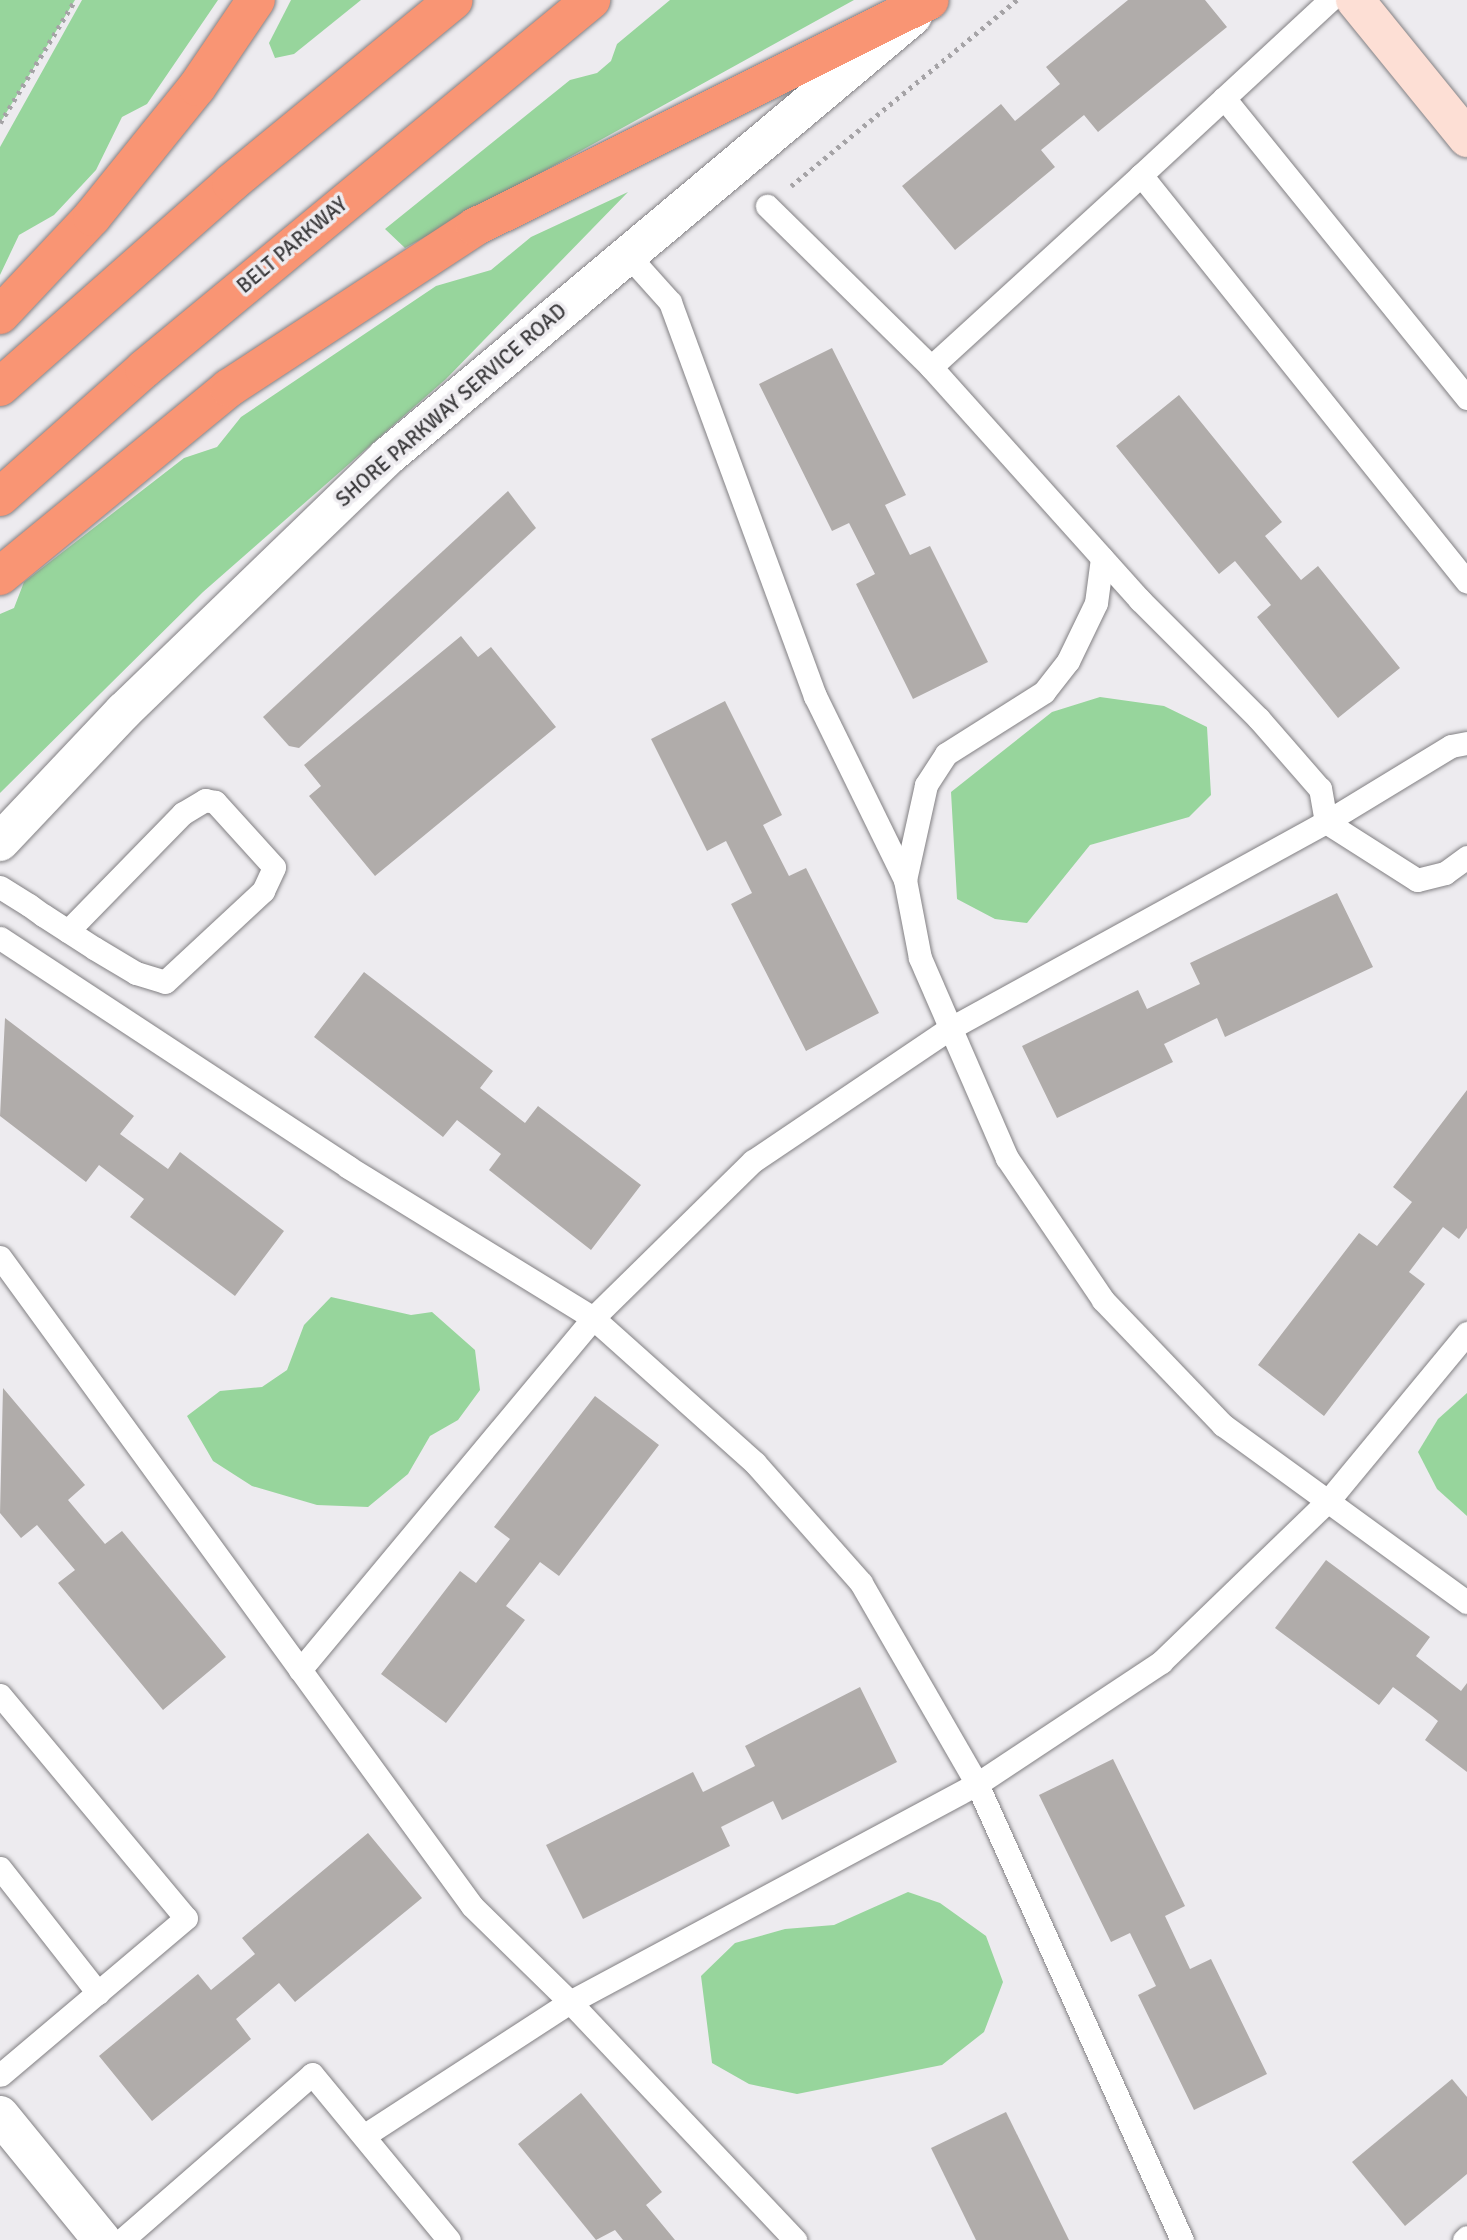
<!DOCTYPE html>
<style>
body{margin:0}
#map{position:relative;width:1467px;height:2240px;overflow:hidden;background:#edebef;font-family:Signika,sans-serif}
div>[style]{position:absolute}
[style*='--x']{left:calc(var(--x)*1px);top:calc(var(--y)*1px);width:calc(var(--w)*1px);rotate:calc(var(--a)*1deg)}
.green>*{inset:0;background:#97d59c}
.building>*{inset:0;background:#b0acaa}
.path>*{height:4.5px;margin-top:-2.25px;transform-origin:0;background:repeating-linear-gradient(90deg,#a5a3a6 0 3.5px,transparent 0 8.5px)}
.roads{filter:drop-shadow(0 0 2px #828083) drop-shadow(0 0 2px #828083)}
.lane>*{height:23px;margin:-11.5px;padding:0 11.5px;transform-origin:11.5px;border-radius:11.5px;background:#fff}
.street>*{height:38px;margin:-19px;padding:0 19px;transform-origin:19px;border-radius:19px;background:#fff}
.secondary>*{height:38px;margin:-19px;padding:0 19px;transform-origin:19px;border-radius:19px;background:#fddfd5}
.highway>*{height:38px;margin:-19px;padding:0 19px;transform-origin:19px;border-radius:19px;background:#f99574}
span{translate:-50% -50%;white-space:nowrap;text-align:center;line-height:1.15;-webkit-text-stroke:7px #edebef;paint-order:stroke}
.street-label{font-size:21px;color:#3c3b3d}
</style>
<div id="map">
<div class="green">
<div style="clip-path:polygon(0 0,75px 0,0 123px)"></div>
<div style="clip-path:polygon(82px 0,218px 0,147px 104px,122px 117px,96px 170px,54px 215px,19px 235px,0 275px,0 147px)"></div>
<div style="clip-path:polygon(291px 0,361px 0,294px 54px,275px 58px,269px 43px)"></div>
<div style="clip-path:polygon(670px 0,854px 0,405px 248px,385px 229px,570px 80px,597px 73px,611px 61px,617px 44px)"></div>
<div style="clip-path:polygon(628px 192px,446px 379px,203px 592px,0 793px,0 614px,14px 608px,24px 582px,184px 458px,217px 447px,241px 417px,436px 286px,491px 270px,531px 237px)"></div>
<div style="clip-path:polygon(1100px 697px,1164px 706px,1207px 727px,1211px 795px,1189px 817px,1090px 845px,1027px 923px,995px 919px,957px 899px,951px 792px,1052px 712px)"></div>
<div style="clip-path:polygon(331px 1297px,411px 1315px,432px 1312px,475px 1350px,480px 1390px,458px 1420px,430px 1436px,408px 1474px,368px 1507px,317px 1505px,252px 1486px,213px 1461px,187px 1416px,220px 1391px,262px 1387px,287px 1370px,304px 1325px)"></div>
<div style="clip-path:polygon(1467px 1393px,1467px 1516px,1437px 1489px,1418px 1452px,1438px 1419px)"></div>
<div style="clip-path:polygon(908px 1892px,940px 1903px,986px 1936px,1003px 1982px,984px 2032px,942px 2065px,797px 2094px,749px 2084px,712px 2063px,701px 1976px,735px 1943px,785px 1929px,834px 1925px)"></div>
</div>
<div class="building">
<div style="clip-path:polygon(1128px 0,1205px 0,1227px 27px,1098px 132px,1084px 115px,1041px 150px,1055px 167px,955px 250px,902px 186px,1001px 104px,1015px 121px,1060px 84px,1046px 67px)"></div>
<div style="clip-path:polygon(832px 348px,906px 495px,885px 505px,910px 555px,930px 546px,988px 662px,913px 699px,856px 584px,875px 574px,849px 523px,832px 531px,759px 384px)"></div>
<div style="clip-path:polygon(1179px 395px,1282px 522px,1265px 536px,1301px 580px,1318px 566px,1400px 668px,1338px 718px,1257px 617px,1271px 605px,1235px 561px,1219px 574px,1116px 446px)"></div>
<div style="clip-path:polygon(508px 491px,536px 528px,299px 748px,289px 746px,263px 717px)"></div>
<div style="clip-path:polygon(461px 636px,478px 657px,491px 647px,556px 727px,375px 876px,309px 796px,321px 786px,304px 765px)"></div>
<div style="clip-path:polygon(725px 701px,782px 815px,763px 825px,789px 876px,806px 868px,879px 1013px,806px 1051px,731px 904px,752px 893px,726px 841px,707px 851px,651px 739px)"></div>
<div style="clip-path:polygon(1337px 893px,1373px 967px,1225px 1037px,1217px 1018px,1164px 1044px,1173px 1062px,1057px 1118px,1022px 1046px,1138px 990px,1147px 1009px,1200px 984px,1190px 963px)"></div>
<div style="clip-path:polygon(364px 972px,493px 1071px,480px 1088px,525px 1123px,538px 1106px,641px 1185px,591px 1250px,489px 1170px,501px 1154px,457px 1120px,443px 1137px,314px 1037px)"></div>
<div style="clip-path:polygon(5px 1018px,134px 1116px,120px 1134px,168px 1169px,180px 1152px,284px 1231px,235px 1296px,130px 1217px,144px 1199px,99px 1165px,86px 1182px,0 1116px)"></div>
<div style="clip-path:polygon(1467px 1090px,1467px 1228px,1459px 1239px,1443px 1227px,1409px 1272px,1425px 1284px,1324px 1416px,1258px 1365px,1359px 1233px,1377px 1246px,1412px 1202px,1393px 1187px)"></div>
<div style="clip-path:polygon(3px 1388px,85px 1485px,68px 1500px,105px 1544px,122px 1531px,226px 1657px,163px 1710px,58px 1583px,75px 1570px,37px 1525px,21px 1538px,0 1513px)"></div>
<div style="clip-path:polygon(595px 1396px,659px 1445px,559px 1576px,540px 1562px,506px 1606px,525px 1620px,446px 1723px,381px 1674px,460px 1571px,476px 1583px,510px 1539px,494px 1527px)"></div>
<div style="clip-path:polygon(1326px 1560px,1430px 1637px,1416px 1656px,1461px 1691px,1467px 1683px,1467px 1772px,1425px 1740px,1438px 1721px,1432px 1716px,1393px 1687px,1379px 1705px,1275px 1628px)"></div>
<div style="clip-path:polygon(860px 1687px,897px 1762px,782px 1820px,773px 1801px,721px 1827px,730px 1846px,583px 1919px,546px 1845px,693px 1772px,703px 1792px,755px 1766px,745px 1746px)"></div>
<div style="clip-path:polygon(1113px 1759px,1185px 1906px,1165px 1916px,1190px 1969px,1211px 1959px,1267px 2074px,1194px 2110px,1138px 1995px,1156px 1986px,1130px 1933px,1111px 1942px,1039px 1795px)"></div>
<div style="clip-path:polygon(368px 1833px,422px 1898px,295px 2002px,279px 1983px,236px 2019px,251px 2039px,152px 2121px,99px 2056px,198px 1974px,211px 1990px,255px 1954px,242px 1938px)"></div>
<div style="clip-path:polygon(1452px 2079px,1467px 2097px,1467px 2174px,1405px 2226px,1352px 2162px)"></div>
<div style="clip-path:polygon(581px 2093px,662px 2192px,646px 2205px,675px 2240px,623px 2240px,615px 2230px,596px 2240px,518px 2144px)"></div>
<div style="clip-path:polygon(1006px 2112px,1069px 2240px,976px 2240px,931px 2148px)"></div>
</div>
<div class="path">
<div style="--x:0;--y:123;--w:144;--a:-58.6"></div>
<div style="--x:791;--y:186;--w:293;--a:-39.5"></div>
</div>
<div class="roads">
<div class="lane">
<div style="--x:1330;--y:0;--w:258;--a:137.2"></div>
<div style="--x:1141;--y:175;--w:521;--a:51.31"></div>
<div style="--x:1224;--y:98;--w:386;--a:51"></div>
<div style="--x:626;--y:253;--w:66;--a:48.1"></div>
<div style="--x:670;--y:302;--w:420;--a:69.8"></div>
<div style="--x:815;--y:696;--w:205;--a:63.9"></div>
<div style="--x:931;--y:367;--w:285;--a:-42.4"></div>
<div style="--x:1102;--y:558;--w:45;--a:97.6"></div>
<div style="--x:1096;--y:603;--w:64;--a:115.8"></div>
<div style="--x:1068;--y:661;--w:39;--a:128"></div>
<div style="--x:1044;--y:692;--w:116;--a:147.7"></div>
<div style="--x:946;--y:754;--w:37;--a:123"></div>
<div style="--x:926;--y:785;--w:97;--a:102.5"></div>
<div style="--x:905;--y:880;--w:79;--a:79.1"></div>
<div style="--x:920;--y:958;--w:218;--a:66.5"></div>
<div style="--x:1007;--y:1158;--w:171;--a:55.9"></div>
<div style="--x:1103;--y:1300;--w:173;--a:46.2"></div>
<div style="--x:1223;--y:1425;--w:301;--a:36"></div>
<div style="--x:1326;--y:822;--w:108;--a:32.5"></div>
<div style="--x:1417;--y:880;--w:29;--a:-14"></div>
<div style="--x:1445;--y:873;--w:27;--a:-36"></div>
<div style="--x:1326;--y:822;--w:146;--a:-31.3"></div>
<div style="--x:1451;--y:746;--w:16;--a:-11"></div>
<div style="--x:0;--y:887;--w:34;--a:32"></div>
<div style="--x:29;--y:905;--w:17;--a:36"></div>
<div style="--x:43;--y:915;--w:61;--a:32.9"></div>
<div style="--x:94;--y:948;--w:49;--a:30.8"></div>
<div style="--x:136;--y:973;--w:30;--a:17"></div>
<div style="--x:165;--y:982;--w:134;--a:-42.9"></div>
<div style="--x:263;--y:891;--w:26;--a:-65"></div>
<div style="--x:274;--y:867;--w:88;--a:-132.2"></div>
<div style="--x:215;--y:802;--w:10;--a:-169"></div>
<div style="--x:205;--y:800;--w:26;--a:149"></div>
<div style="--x:183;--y:813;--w:165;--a:134.3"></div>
<div style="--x:0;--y:938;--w:417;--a:33.3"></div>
<div style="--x:348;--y:1167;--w:288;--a:31.6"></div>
<div style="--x:593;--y:1318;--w:217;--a:41.8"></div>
<div style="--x:755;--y:1463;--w:160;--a:48.5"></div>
<div style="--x:861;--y:1583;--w:232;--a:60"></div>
<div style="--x:977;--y:1784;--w:500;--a:65.8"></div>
<div style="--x:0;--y:1257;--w:802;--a:53.97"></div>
<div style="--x:472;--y:1906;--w:137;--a:44.4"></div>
<div style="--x:570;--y:2002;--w:462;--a:-28.2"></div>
<div style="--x:977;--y:1784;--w:221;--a:-33.5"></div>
<div style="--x:1161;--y:1662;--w:232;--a:-44"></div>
<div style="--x:1328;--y:1501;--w:218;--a:-50.4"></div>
<div style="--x:300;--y:1670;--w:458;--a:-50.2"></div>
<div style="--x:593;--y:1318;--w:224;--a:-44.5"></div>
<div style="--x:753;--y:1161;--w:236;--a:-34"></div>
<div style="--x:949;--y:1029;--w:430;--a:-28.8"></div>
<div style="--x:1326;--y:822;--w:34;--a:-100"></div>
<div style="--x:1320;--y:789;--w:94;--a:-131.1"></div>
<div style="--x:1258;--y:718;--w:167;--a:-135"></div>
<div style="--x:1140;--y:600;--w:313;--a:-131.9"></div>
<div style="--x:931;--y:367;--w:230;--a:-135.5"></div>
<div style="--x:0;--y:1695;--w:290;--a:50.2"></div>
<div style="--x:186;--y:1918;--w:243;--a:139.8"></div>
<div style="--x:0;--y:1868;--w:159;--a:51.9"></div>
<div style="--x:365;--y:2135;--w:244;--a:-33"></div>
<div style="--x:570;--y:2002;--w:328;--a:46.6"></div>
<div style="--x:122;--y:2240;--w:252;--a:-41.1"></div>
<div style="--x:312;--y:2074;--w:215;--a:50.5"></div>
<div style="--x:1464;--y:2240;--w:4;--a:-45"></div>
</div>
<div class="street">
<div style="--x:0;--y:842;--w:180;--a:-46.6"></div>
<div style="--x:124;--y:711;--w:366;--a:-44"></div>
<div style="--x:387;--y:457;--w:686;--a:-39.98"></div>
<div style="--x:0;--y:2115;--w:161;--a:50.8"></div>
</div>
<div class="secondary">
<div style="--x:1355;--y:0;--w:178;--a:50.9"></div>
</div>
<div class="highway">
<div style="--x:0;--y:315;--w:134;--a:-46.8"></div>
<div style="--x:92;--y:217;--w:167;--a:-51.1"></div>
<div style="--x:197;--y:87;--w:105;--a:-55.9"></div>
<div style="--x:0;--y:387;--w:308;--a:-41.4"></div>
<div style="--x:231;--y:183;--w:288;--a:-39.4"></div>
<div style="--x:0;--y:497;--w:193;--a:-41.6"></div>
<div style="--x:144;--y:369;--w:580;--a:-39.54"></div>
<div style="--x:0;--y:576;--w:296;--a:-39.4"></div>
<div style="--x:229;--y:388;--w:294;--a:-33.2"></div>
<div style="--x:475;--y:227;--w:508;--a:-26.51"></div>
</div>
</div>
<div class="street-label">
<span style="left:292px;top:245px;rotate:-40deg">BELT PARKWAY</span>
<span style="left:451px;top:405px;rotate:-41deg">SHORE PARKWAY SERVICE ROAD</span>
</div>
</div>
